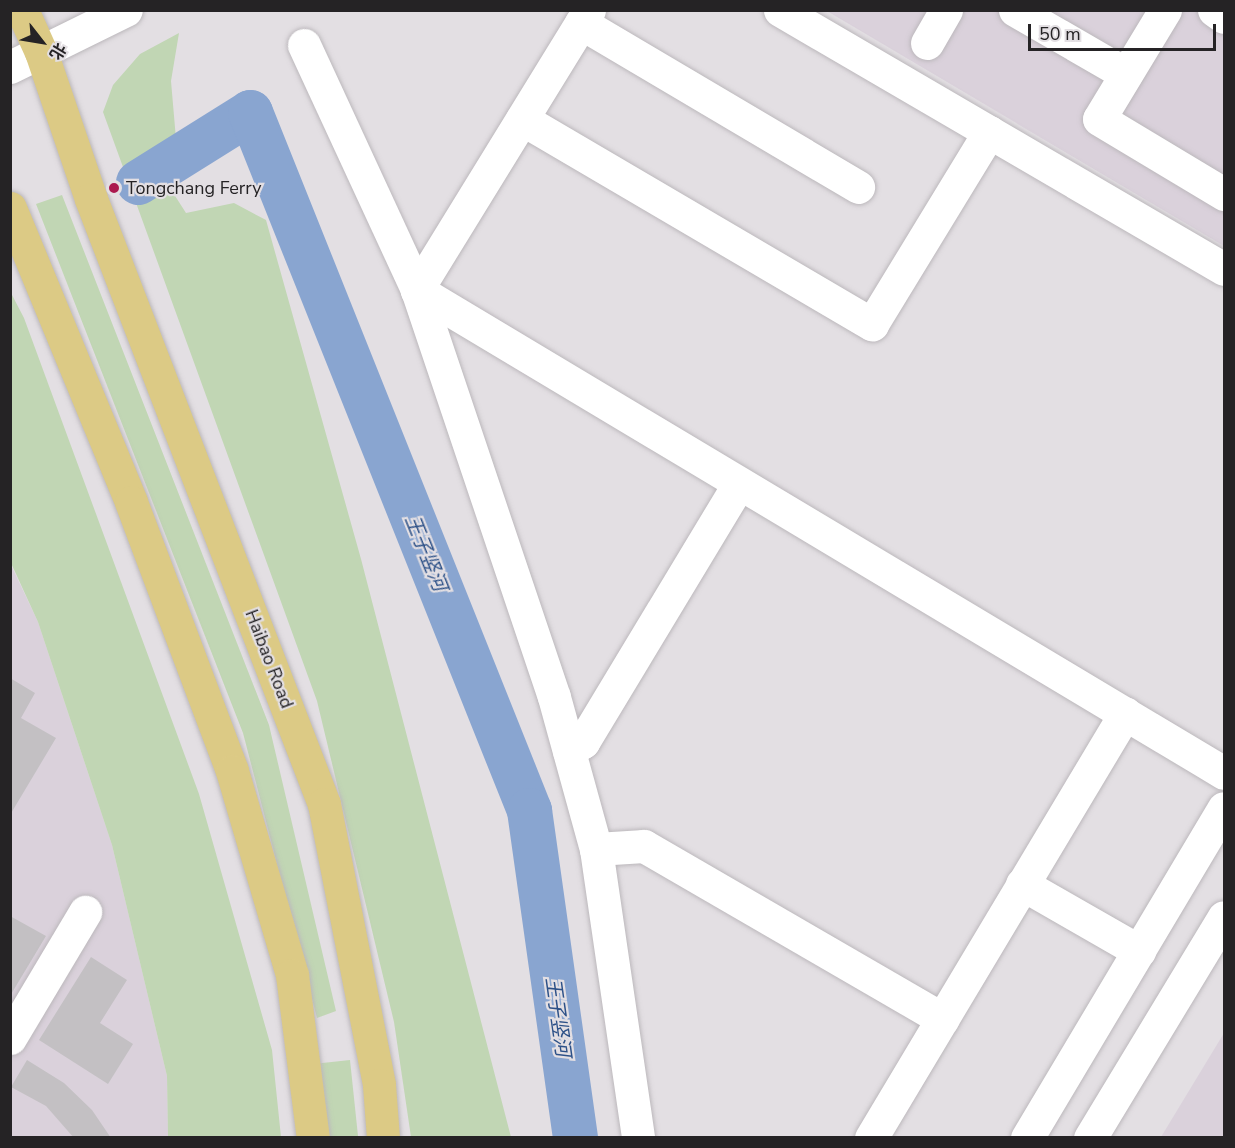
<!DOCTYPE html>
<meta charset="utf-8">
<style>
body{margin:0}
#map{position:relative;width:1235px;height:1148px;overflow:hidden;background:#e3dfe3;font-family:"Nunito Sans","Noto Sans SC",sans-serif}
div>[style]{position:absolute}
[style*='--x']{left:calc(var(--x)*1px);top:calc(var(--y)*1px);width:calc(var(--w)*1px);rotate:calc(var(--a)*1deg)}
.built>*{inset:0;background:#dad1db}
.green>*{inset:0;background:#c1d6b4;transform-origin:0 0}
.river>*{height:45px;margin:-22.5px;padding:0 22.5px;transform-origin:22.5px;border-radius:22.5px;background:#89a5d0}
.building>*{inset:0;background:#c3c0c3}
.roads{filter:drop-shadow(0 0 2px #bcb8bc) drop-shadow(0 0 2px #bcb8bc)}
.minor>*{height:33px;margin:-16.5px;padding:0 16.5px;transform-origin:16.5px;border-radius:16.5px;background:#fff}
.major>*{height:33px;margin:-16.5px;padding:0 16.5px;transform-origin:16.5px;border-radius:16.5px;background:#dcca85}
.dots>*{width:16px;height:16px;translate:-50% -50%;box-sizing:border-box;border:3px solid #e3dfe3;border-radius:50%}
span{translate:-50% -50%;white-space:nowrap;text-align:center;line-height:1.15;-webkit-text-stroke:4.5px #e3dfe3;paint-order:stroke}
.poi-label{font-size:18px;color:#252325}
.left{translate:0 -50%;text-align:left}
.street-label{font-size:18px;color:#252325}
.water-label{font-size:20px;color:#2d5188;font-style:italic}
.frame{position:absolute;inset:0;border:12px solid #252325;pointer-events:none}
.north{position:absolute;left:12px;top:12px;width:60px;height:60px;-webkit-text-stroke:4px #e3dfe3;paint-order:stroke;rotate:121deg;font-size:16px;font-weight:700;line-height:24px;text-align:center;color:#252325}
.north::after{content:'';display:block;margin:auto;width:21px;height:27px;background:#252325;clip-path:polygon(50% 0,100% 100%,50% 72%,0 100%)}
.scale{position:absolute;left:1028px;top:24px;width:188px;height:27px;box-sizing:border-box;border:3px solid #252325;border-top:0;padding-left:8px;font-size:18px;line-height:21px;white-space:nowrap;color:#252325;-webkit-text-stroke:4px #e3dfe3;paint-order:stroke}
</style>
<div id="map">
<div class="built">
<div style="clip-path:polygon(827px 11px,1224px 11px,1224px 246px)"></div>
<div style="clip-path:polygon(10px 563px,38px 622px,112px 845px,167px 1076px,168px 1137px,11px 1137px)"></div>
<div style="clip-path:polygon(1224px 1033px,1224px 1137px,1161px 1137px)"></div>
</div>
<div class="green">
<div style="clip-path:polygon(179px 33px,171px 81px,176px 139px,170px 188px,186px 213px,234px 203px,266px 220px,361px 559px,511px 1137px,411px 1137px,394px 1022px,317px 701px,103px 112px,113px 85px,140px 54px)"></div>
<div style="clip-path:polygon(62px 195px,269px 725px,336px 1011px,317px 1018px,243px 733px,36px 204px)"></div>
<div style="clip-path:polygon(11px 293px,24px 318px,199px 794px,272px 1050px,281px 1137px,168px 1137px,167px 1076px,112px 845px,38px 622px,11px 563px)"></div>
<div style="left:350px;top:1060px;width:77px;height:30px;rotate:84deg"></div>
</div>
<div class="river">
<div style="--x:138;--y:182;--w:132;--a:-32"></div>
<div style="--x:250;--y:112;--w:752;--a:68.21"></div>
<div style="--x:529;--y:810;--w:331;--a:82"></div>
</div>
<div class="building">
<div style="clip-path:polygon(10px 678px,35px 693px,21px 718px,56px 738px,10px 815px)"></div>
<div style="clip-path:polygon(10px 916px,46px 936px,10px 996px)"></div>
<div style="clip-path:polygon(91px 957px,127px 980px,100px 1023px,133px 1044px,108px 1084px,39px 1040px)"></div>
<div style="clip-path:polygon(27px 1060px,64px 1083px,92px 1110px,111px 1138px,74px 1138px,46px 1106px,11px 1087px)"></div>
</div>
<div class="roads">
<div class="minor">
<div style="--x:589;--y:10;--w:329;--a:121.6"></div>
<div style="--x:417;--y:290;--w:429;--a:71.4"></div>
<div style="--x:554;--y:697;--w:158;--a:74.6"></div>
<div style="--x:596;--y:849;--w:292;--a:81.7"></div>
<div style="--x:780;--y:10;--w:514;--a:30.26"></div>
<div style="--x:1015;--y:10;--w:128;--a:30"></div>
<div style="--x:1165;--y:10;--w:127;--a:121.2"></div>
<div style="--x:1099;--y:119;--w:146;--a:31"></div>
<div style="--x:1214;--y:10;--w:12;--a:35"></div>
<div style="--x:581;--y:23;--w:322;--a:30.6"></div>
<div style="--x:927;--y:43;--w:38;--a:-60"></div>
<div style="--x:304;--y:45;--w:270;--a:65.2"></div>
<div style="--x:417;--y:290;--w:940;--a:30.9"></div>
<div style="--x:10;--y:67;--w:129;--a:-26.2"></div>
<div style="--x:522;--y:119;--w:406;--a:30.4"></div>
<div style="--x:872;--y:324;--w:225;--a:-58.6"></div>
<div style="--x:569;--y:751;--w:17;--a:-33"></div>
<div style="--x:583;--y:742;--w:302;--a:-58.9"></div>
<div style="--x:596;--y:849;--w:48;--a:-3.6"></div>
<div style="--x:644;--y:846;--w:345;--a:30.1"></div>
<div style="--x:1022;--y:884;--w:135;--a:29.8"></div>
<div style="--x:10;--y:1038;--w:147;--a:-59.2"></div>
<div style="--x:871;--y:1138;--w:495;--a:-59.1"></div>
<div style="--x:1027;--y:1138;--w:384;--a:-59.2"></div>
<div style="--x:1090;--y:1138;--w:258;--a:-58.8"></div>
</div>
<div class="major">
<div style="--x:22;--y:10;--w:46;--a:65.7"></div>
<div style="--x:41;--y:52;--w:155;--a:71.2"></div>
<div style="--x:91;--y:199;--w:648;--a:68.94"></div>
<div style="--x:324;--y:804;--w:286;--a:78.9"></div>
<div style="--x:379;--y:1085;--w:53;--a:85.7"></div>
<div style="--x:10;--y:208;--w:318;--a:67.6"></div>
<div style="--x:131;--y:502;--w:287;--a:69.4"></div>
<div style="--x:232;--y:771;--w:213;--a:73.6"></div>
<div style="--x:292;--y:975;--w:164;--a:82.7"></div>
</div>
</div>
<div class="dots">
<div style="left:114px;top:188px;background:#ab194f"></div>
</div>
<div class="poi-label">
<span class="left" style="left:126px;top:188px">Tongchang Ferry</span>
</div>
<div class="street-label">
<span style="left:269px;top:659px;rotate:69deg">Haibao Road</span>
</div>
<div class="water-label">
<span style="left:426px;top:553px;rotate:68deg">王子竖河</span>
<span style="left:558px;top:1017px;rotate:82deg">王子竖河</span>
</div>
<div class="frame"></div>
<div class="north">北</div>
<div class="scale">50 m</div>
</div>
